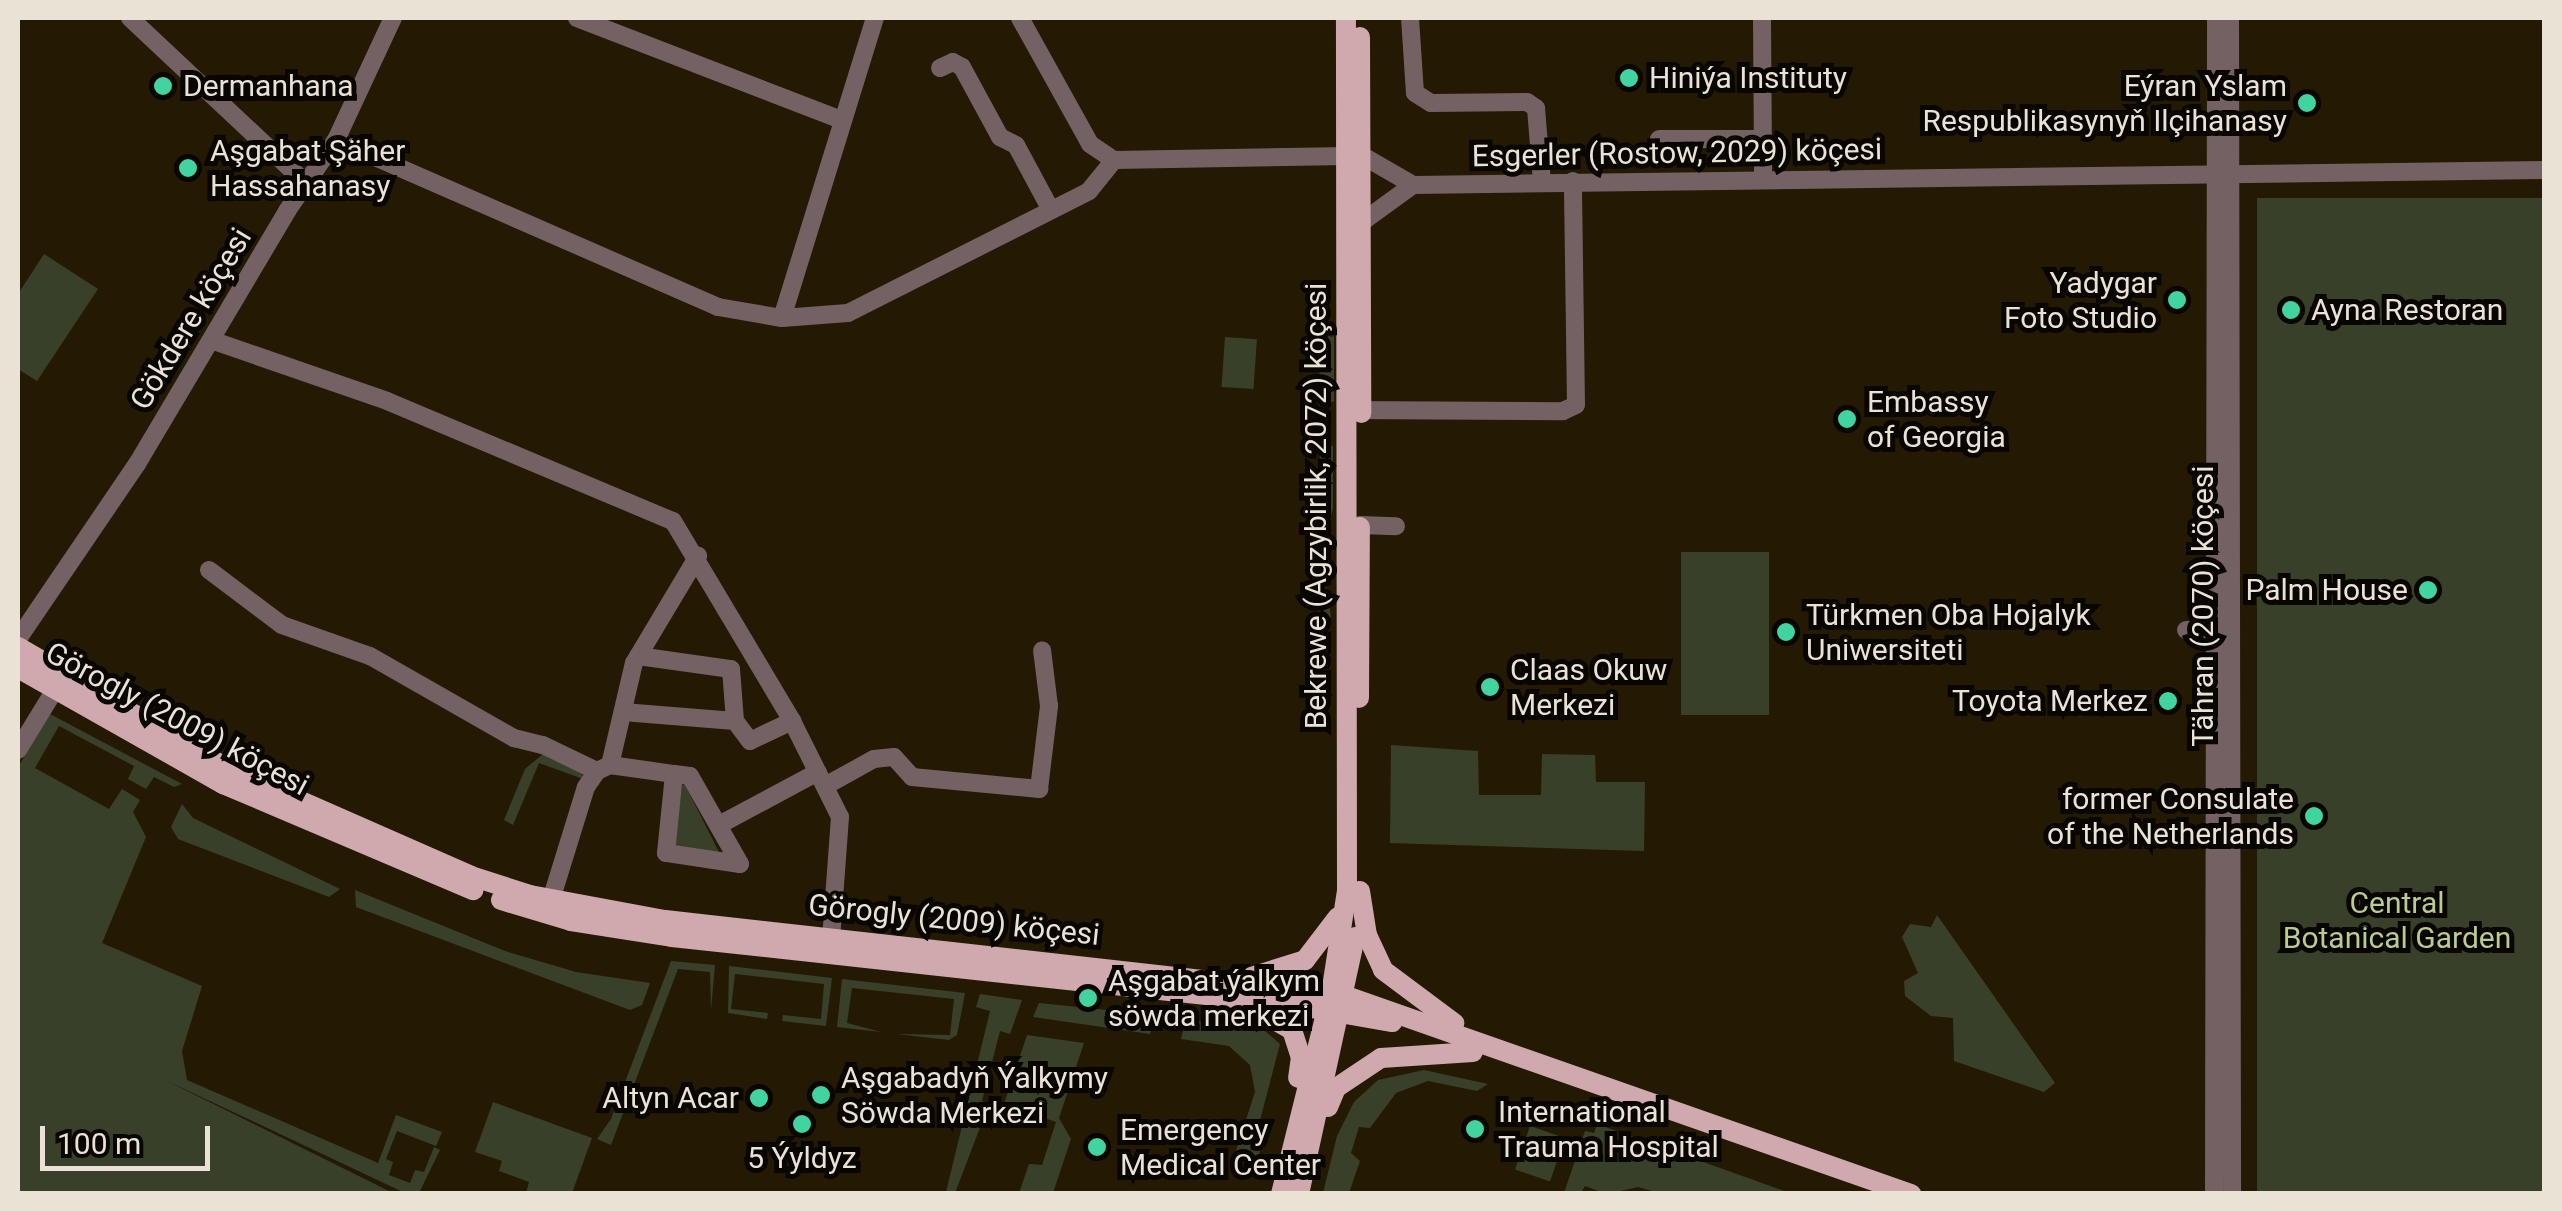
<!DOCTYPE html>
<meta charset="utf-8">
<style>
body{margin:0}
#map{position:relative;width:2562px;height:1211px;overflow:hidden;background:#241902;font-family:Roboto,sans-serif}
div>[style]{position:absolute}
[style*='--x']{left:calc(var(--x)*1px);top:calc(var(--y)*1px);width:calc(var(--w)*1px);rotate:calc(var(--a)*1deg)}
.green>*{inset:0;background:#39402a;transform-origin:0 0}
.minor>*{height:18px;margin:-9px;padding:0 9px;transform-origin:9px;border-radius:9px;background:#746164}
.major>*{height:20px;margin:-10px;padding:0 10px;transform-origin:10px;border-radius:10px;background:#d0a9ae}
.dots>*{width:28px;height:28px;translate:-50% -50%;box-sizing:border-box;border:5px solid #090501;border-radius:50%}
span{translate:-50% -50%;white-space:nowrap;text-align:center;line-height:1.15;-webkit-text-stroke:10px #090501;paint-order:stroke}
.poi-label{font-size:30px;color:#eae2d4}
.left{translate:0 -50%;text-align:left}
.right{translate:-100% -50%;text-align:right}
.street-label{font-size:30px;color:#eae2d4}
.park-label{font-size:30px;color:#b9cb8e}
.frame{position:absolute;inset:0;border:20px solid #eae2d4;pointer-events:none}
.scale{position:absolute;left:40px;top:1126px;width:170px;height:45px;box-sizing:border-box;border:5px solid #eae2d4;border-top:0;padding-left:12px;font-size:30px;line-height:35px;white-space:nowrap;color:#eae2d4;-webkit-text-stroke:8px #090501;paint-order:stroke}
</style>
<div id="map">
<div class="green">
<div style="left:2257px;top:198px;width:287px;height:995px"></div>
<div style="clip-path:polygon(44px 254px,98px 289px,37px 381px,18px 369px,18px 294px)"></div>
<div style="clip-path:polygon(1320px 324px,1334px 329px,1334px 401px,1319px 408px)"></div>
<div style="left:1225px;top:337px;width:32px;height:50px;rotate:4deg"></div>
<div style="clip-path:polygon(1320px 446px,1333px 446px,1333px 509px,1320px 548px,1331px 617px,1317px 617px)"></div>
<div style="left:1681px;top:552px;width:88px;height:163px"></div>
<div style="clip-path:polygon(50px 714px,182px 784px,174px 787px,154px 777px,146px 789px,128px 779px,134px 766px,59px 726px,35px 768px,109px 809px,122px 789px,140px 800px,133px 812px,146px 837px,102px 943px,202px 986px,182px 1051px,187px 1080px,378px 1163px,396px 1115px,442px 1132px,436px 1146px,397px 1131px,386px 1159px,393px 1162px,389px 1175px,410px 1183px,415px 1170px,424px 1172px,434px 1147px,440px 1150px,419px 1193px,405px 1193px,163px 1079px,393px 1193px,18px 1193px,18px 767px)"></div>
<div style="clip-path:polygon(1391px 745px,1478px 751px,1479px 795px,1541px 795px,1542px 754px,1595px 755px,1596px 782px,1645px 782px,1644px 851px,1390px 843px)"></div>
<div style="clip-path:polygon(543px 754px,582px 770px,583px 779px,539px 763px,513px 825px,504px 820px,525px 769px)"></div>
<div style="clip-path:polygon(682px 785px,685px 785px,719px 852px,674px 847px)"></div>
<div style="clip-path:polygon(182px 804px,193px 818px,340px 889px,329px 897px,178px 839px,171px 827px)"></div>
<div style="clip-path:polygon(355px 890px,505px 951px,576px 972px,650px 983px,642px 1005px,630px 1010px,356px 907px)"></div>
<div style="clip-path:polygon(1937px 915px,2055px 1083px,2044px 1092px,1954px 1061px,1953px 1018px,1931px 1016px,1905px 996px,1904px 981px,1918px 973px,1902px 937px,1910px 924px,1931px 927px)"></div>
<div style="clip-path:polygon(671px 961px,715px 965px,711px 1010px,710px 972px,678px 969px,611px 1145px,597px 1139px,611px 1119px)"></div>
<div style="clip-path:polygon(729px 966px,832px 978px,826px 1026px,782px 1021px,783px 1015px,821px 1019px,824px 984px,735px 974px,731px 1009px,768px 1013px,767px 1019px,728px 1013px)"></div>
<div style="clip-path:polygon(842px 979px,965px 993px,957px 1035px,949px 1040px,896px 1034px,950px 1035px,954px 999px,852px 988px,847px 1023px,881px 1032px,837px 1027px)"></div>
<div style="clip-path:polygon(980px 994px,1022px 1000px,1010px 1034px,1000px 1031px,982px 1101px,989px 1104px,955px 1193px,946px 1192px,990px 1011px,976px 1007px)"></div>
<div style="clip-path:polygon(1039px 1003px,1156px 1015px,1150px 1034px,1033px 1017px)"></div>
<div style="clip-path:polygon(1186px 1019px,1265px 1031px,1280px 1044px,1258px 1128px,1263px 1139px,1256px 1167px,1233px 1160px,1255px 1092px,1250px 1065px,1229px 1046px,1181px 1039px)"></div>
<div style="clip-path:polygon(1027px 1035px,1084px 1043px,1059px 1118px,1071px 1139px,1053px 1193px,1019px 1193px,1029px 1164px,1042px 1165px,1056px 1122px,1004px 1104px)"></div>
<div style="clip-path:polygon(1424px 1070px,1488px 1084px,1477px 1091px,1428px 1081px,1396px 1093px,1370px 1128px,1359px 1127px,1351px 1153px,1360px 1161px,1349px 1193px,1323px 1193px,1337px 1136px,1354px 1102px,1378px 1080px)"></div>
<div style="clip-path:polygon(493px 1102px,592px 1138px,572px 1193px,526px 1193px,529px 1182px,499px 1171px,502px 1161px,475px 1152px)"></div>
<div style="clip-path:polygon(1597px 1124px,1628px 1135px,1790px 1193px,1662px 1194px,1638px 1187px,1607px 1194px,1585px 1186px,1581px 1193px,1564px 1193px,1585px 1131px,1594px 1133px)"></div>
<div style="left:1530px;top:1126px;width:37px;height:46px;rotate:19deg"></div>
</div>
<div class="minor">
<div style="--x:130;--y:18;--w:243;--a:43.2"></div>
<div style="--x:577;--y:18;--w:281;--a:21.1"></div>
<div style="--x:1020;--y:18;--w:144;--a:60.9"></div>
<div style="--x:1090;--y:144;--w:29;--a:34"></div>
<div style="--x:1410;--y:18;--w:75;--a:86.2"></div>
<div style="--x:1415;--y:93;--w:19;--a:32"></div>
<div style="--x:1431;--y:103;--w:96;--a:-0.6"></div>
<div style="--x:1527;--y:102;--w:11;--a:34"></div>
<div style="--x:1536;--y:108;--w:74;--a:85.4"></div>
<div style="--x:1762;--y:18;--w:160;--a:89.6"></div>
<div style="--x:2230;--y:18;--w:1176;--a:89.9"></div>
<div style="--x:940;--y:68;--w:14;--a:-25"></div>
<div style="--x:953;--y:62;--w:10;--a:29"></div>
<div style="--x:962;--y:67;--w:80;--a:61.5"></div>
<div style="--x:1000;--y:137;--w:18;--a:27"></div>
<div style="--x:1016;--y:145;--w:74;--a:61.7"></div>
<div style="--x:1659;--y:139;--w:104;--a:0"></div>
<div style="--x:336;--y:140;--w:417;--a:23.6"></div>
<div style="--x:718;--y:307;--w:65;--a:9.8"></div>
<div style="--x:782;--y:318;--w:66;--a:-4.3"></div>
<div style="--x:848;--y:313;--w:270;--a:-26.8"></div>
<div style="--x:1089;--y:191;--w:40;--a:-51"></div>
<div style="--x:1363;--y:156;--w:58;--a:30.1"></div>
<div style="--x:1114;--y:160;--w:233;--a:-1"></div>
<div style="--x:1362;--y:222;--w:63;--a:-36"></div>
<div style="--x:1413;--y:185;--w:1131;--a:-0.76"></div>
<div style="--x:782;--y:318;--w:314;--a:-72.8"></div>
<div style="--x:211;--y:340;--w:186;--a:19.1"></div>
<div style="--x:387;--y:401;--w:310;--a:22.8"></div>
<div style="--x:673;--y:521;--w:233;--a:59.2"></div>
<div style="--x:792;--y:721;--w:107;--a:63.4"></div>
<div style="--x:840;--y:817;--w:136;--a:94.2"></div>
<div style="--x:1347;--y:410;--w:216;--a:0.3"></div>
<div style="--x:1563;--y:411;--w:14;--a:-25"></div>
<div style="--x:1576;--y:405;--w:224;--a:-90.8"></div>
<div style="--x:1360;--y:525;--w:36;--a:2"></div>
<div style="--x:209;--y:570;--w:91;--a:37"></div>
<div style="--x:282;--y:625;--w:93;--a:19.4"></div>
<div style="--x:370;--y:656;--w:166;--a:29.7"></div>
<div style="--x:514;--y:738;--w:30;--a:14"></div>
<div style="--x:543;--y:745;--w:60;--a:25.7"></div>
<div style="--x:597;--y:771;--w:14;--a:-25"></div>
<div style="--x:610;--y:765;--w:105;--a:-76.8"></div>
<div style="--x:634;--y:663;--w:125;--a:-59.1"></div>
<div style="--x:2186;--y:630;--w:29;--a:0"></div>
<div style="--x:18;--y:639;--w:212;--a:-55.8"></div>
<div style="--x:137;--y:464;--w:294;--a:-59.3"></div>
<div style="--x:287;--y:211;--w:86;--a:-55.4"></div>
<div style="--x:336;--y:140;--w:135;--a:-65"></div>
<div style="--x:638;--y:656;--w:94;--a:8"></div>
<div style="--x:731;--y:669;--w:52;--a:85.6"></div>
<div style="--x:735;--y:721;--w:25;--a:53"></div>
<div style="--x:750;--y:741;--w:47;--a:-25.5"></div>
<div style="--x:623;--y:712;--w:112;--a:4.6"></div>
<div style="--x:18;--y:750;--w:69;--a:-58.6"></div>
<div style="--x:610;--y:765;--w:65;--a:8"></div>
<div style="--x:674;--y:774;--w:16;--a:7"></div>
<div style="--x:690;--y:776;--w:101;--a:60.4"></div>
<div style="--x:740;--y:864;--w:75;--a:-171.5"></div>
<div style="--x:666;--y:853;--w:79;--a:-84.2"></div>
<div style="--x:825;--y:786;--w:56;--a:-28.9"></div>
<div style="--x:874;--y:759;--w:20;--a:-6"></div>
<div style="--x:894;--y:757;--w:27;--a:48"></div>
<div style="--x:912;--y:777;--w:128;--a:5.4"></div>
<div style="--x:1039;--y:789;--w:84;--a:-83.1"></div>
<div style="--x:1049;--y:706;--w:56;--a:-97.1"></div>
<div style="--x:719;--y:825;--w:112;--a:-28.2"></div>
<div style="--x:551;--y:900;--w:118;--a:-72.8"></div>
<div style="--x:586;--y:787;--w:19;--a:-55"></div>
<div style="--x:2214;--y:1194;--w:1176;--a:-89.9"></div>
</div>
<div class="major">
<div style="--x:1360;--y:37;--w:376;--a:89.8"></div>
<div style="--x:18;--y:647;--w:245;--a:30.1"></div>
<div style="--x:230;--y:770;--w:263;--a:23.7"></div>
<div style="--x:471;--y:876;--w:62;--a:17.9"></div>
<div style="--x:530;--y:895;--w:137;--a:10.5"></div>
<div style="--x:665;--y:920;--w:685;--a:6.37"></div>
<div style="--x:1346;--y:996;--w:599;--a:19.31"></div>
<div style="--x:18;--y:668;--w:236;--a:29.5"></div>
<div style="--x:223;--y:784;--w:272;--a:23"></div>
<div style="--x:1359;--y:698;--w:171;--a:-89.7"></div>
<div style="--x:1360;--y:891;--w:45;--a:81"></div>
<div style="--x:1367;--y:935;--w:38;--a:65"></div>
<div style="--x:1383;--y:970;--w:89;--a:36.7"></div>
<div style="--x:501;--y:900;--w:73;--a:16.7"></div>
<div style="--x:571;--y:921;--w:102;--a:9"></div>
<div style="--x:672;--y:937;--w:621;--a:6.2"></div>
<div style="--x:1289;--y:1004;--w:105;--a:9.9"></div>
<div style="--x:1248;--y:978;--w:60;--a:-17.5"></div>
<div style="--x:1305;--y:960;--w:54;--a:-52.5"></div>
<div style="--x:1253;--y:1008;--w:45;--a:29.4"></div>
<div style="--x:1292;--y:1030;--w:28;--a:72"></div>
<div style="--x:1301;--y:1057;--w:21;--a:98"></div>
<div style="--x:1328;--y:1107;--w:21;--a:-67"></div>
<div style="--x:1336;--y:1088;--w:54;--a:-33.7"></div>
<div style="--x:1381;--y:1058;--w:92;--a:-3.7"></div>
<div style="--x:1281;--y:1194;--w:206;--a:-76"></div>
<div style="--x:1331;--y:994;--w:104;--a:-81.2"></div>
<div style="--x:1347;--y:891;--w:873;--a:-90.07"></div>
<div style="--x:1299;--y:1194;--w:263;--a:-77.7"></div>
</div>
<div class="dots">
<div style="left:1629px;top:78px;background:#41d4a1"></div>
<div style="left:163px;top:86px;background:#41d4a1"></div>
<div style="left:2307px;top:103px;background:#41d4a1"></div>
<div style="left:188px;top:168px;background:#41d4a1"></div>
<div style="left:2177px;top:300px;background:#41d4a1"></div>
<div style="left:2291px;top:310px;background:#41d4a1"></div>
<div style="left:1847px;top:419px;background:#41d4a1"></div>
<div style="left:2428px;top:590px;background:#41d4a1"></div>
<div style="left:1786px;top:632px;background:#41d4a1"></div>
<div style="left:1490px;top:687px;background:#41d4a1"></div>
<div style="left:2168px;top:701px;background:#41d4a1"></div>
<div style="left:2314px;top:816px;background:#41d4a1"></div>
<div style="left:1088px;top:998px;background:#41d4a1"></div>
<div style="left:821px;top:1095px;background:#41d4a1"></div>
<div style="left:759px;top:1098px;background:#41d4a1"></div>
<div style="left:802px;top:1124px;background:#41d4a1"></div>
<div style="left:1475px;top:1129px;background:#41d4a1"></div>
<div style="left:1097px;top:1147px;background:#41d4a1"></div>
</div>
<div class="poi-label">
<span class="left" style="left:1649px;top:78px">Hiniýa Instituty</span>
<span class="left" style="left:183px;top:86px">Dermanhana</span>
<span class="right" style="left:2287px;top:103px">Eýran Yslam<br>Respublikasynyň Ilçihanasy</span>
<span class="left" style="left:210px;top:168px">Aşgabat Şäher<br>Hassahanasy</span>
<span class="right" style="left:2157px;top:300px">Yadygar<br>Foto Studio</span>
<span class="left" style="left:2311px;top:310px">Ayna Restoran</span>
<span class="left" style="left:1867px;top:419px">Embassy<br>of Georgia</span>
<span class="right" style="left:2408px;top:590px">Palm House</span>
<span class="left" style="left:1806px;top:632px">Türkmen Oba Hojalyk<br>Uniwersiteti</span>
<span class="left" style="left:1510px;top:687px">Claas Okuw<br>Merkezi</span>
<span class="right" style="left:2148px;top:701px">Toyota Merkez</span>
<span class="right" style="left:2294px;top:816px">former Consulate<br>of the Netherlands</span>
<span class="left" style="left:1108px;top:998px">Aşgabat ýalkym<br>söwda merkezi</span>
<span class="left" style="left:841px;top:1095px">Aşgabadyň Ýalkymy<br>Söwda Merkezi</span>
<span class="right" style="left:739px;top:1098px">Altyn Acar</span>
<span class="left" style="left:1498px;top:1129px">International<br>Trauma Hospital</span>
<span class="left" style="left:1120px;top:1147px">Emergency<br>Medical Center</span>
<span style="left:802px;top:1158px">5 Ýyldyz</span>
</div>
<div class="street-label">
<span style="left:1677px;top:153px;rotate:-1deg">Esgerler (Rostow, 2029) köçesi</span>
<span style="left:191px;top:319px;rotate:-59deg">Gökdere köçesi</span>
<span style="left:1316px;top:506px;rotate:-90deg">Bekrewe (Agzybirlik, 2072) köçesi</span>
<span style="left:2203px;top:606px;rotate:-90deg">Tähran (2070) köçesi</span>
<span style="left:177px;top:719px;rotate:28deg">Görogly (2009) köçesi</span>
<span style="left:954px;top:920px;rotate:6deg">Görogly (2009) köçesi</span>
</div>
<div class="park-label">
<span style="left:2397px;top:920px">Central<br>Botanical Garden</span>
</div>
<div class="frame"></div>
<div class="scale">100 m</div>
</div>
